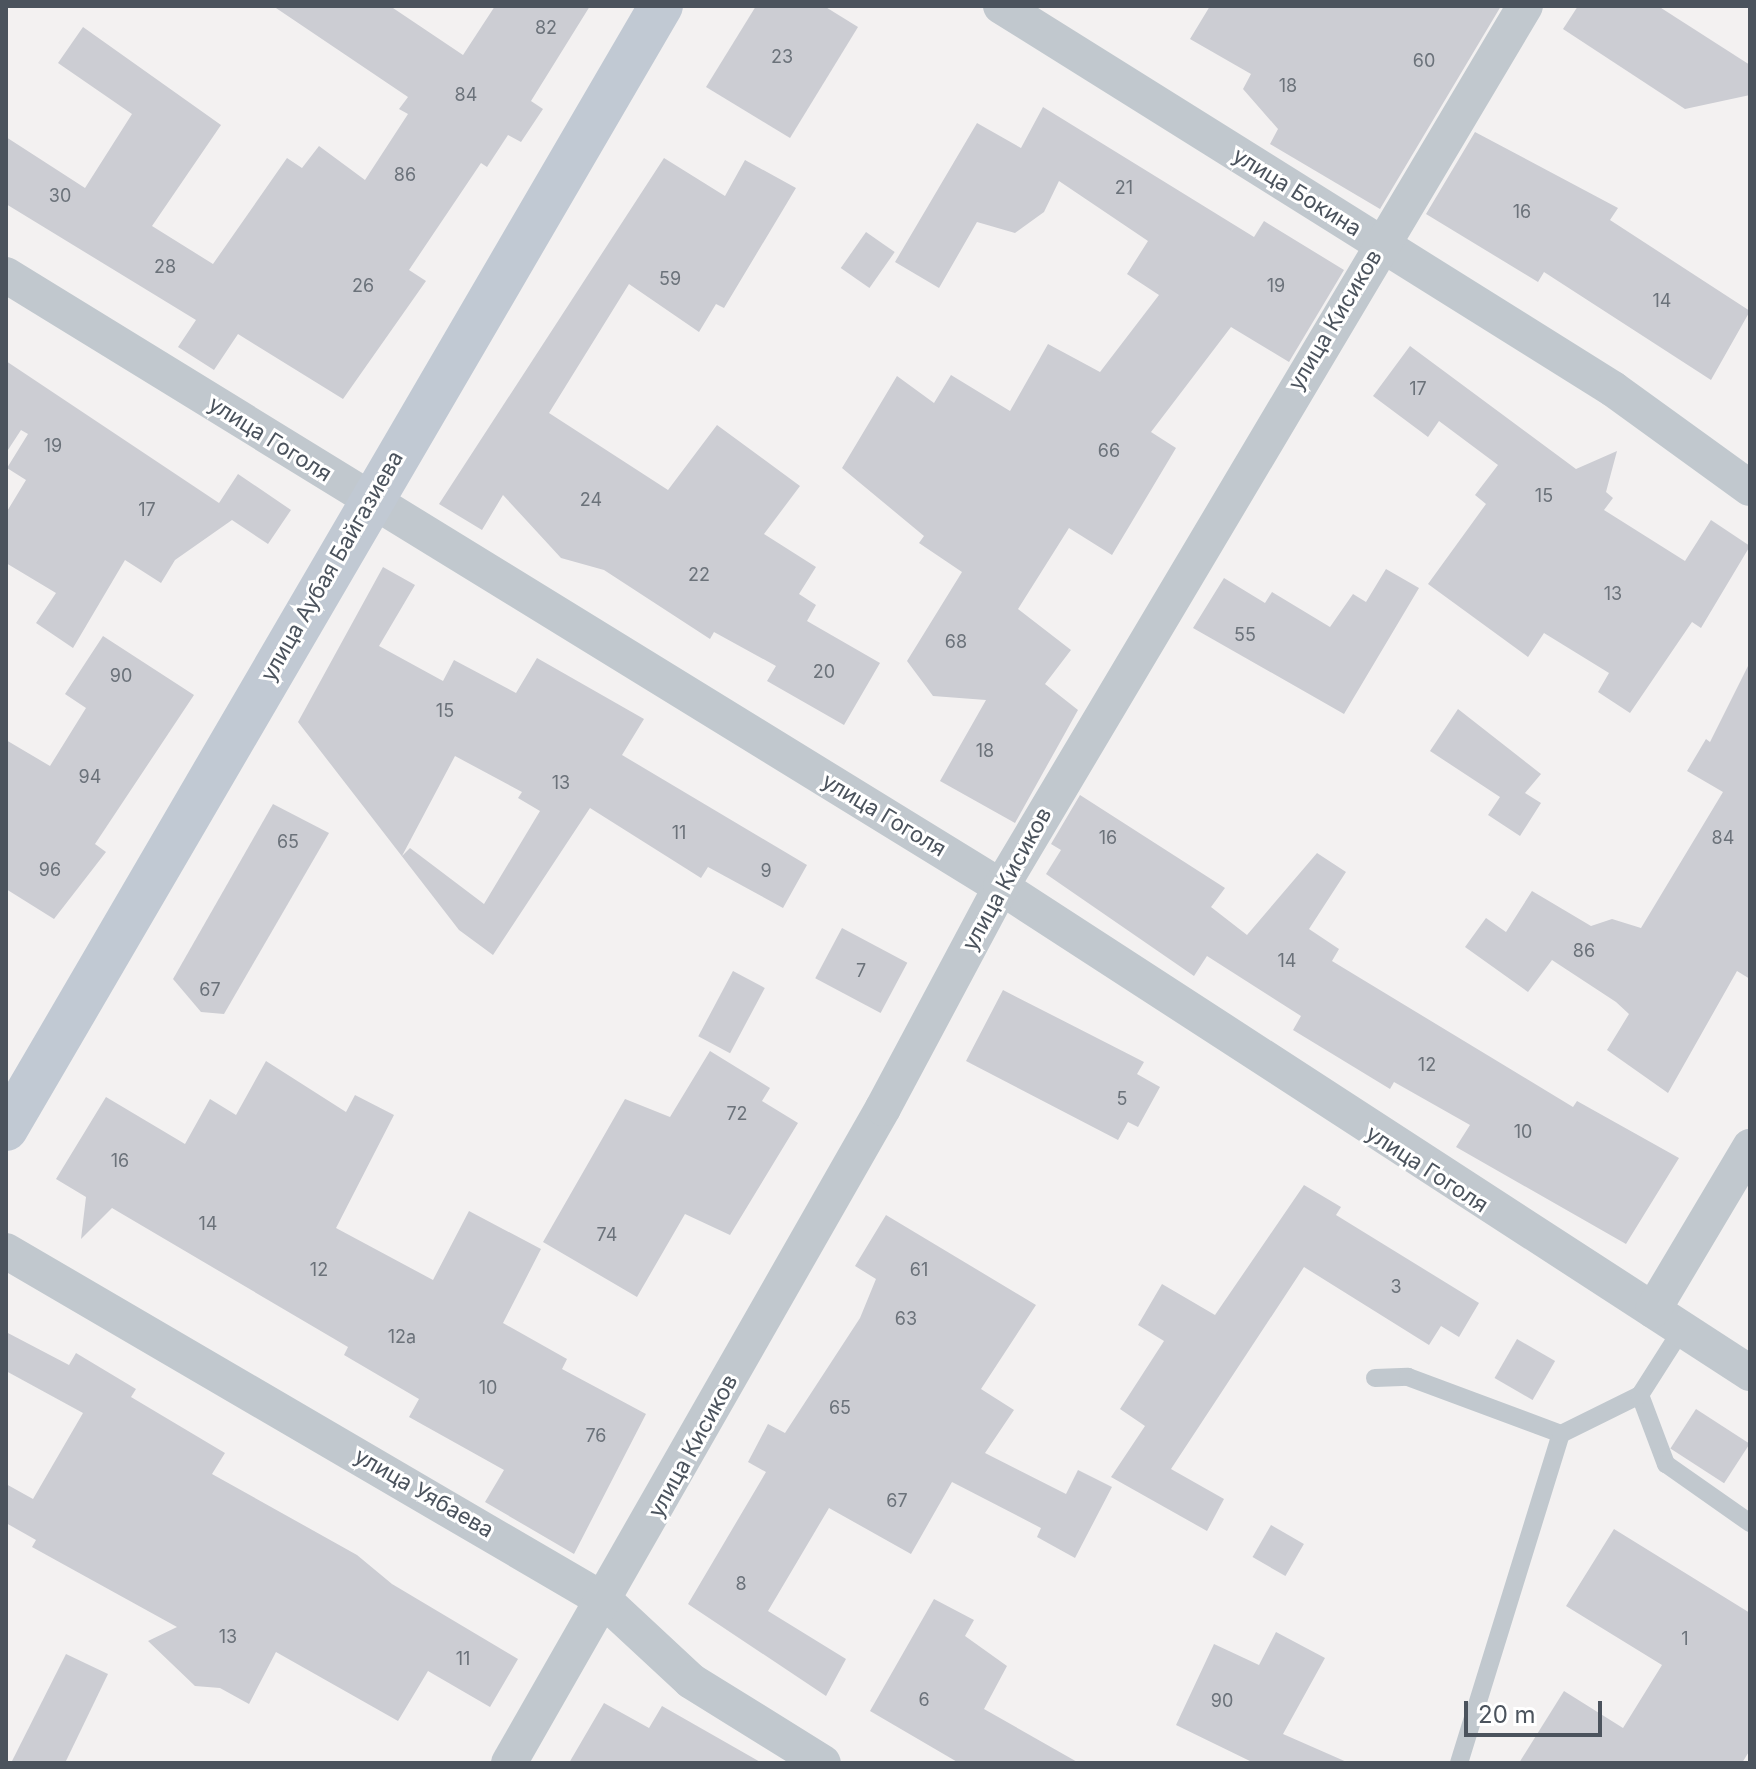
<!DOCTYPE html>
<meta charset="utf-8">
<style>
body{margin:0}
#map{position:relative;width:1756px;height:1769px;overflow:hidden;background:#f3f1f1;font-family:Inter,sans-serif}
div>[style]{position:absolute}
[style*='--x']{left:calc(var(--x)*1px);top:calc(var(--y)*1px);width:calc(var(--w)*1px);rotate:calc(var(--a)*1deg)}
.building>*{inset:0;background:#cccdd3;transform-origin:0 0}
.lane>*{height:18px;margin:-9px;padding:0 9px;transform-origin:9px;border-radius:9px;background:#c1c8ce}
.street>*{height:36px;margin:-18px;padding:0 18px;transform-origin:18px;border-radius:18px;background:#c1c8ce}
.secondary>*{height:44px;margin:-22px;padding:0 22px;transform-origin:22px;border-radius:22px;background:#c1c9d3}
span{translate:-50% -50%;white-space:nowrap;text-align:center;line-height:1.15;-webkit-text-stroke:6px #fff;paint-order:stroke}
.number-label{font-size:18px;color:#6b727a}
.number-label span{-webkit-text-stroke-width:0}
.street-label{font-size:22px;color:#4b535d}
.frame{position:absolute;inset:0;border:8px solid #4b535d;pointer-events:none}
.scale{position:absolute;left:1464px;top:1701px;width:138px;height:36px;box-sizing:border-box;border:4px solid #4b535d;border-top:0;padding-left:10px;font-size:24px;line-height:28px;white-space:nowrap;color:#4b535d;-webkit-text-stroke:6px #fff;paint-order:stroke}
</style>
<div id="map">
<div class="building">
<div style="clip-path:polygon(273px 6px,390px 6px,463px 55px,495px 6px,590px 6px,531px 101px,543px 109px,521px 142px,508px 135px,487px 167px,481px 163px,409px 270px,426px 281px,343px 399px,238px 334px,214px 370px,178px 347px,196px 320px,6px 204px,6px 137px,85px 188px,132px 114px,58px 63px,83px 27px,221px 125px,152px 226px,213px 264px,287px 158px,302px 168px,319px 146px,365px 180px,408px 114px,399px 109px,408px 97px)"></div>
<div style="clip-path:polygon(756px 6px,824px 6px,858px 27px,790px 138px,706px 87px)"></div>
<div style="clip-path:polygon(1210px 6px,1501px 6px,1380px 209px,1270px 144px,1278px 129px,1243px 89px,1251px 74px,1190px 39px)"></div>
<div style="clip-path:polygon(1578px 6px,1658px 6px,1750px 65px,1750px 95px,1685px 109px,1563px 29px)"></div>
<div style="clip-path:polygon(1043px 107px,1254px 237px,1264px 221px,1344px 270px,1289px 362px,1231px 327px,1151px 432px,1176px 448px,1112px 555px,1069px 528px,1018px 609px,1071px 650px,1045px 684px,1078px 710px,1015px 823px,940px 781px,986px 700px,933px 696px,907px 661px,962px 572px,919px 543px,924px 536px,842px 468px,897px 376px,934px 403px,951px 375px,1010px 411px,1048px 344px,1100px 372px,1159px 295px,1127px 274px,1148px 241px,1059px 181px,1044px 212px,1015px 233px,977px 222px,939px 288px,895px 262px,977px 123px,1021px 148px)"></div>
<div style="clip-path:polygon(1475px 132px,1618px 208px,1610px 220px,1750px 311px,1711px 380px,1544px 272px,1538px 282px,1426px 214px)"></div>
<div style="clip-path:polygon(664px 158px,725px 196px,745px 160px,796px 188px,724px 308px,716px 304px,699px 332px,629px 284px,549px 413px,668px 490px,717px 425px,800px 486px,764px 534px,816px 567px,799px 594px,816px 605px,807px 621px,880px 663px,844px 725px,767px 681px,776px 666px,714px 632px,710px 639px,604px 570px,561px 558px,503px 495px,482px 530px,439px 504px)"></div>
<div style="left:866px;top:232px;width:35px;height:44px;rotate:35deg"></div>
<div style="clip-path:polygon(1410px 346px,1576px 469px,1617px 451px,1606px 492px,1613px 498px,1604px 510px,1685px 561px,1711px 520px,1750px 546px,1701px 628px,1692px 622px,1630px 713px,1598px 692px,1609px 673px,1544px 633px,1528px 657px,1428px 584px,1486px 504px,1475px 495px,1498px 465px,1439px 421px,1428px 437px,1373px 396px)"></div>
<div style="clip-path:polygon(6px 361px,219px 503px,238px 474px,291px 510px,268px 544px,232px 520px,175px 560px,161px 583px,125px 560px,73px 648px,36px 623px,56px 593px,6px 563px,6px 513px,26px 480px,7px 468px,28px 434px,21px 430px,6px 453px)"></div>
<div style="clip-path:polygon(evenodd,383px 567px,415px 585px,379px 646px,443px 681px,454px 660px,516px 693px,537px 658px,644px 719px,622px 755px,807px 865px,783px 908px,708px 867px,701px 878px,590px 808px,493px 955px,459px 930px,298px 722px,383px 567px,455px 756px,522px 792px,518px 798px,540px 811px,484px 904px,410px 848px,402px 856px,455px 756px)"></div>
<div style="clip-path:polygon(1386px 569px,1419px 588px,1344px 714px,1193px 628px,1224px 578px,1265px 603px,1272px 592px,1330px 627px,1353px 594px,1366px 602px)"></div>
<div style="clip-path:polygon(103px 636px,194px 695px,95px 844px,106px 852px,54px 919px,6px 889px,6px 740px,50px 766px,86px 708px,65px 694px)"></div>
<div style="clip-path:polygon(1750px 662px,1750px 979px,1737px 971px,1668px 1093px,1607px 1050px,1629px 1014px,1616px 1002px,1552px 960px,1528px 992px,1465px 947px,1486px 918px,1506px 932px,1532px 891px,1591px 926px,1612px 919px,1641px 928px,1723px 792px,1687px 771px,1706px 739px,1710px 742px)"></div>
<div style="clip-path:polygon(1458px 709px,1541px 774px,1525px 793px,1541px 803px,1520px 836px,1488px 815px,1500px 797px,1430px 751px)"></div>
<div style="clip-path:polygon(1080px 795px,1225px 888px,1211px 907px,1247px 935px,1317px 853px,1346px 872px,1309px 929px,1339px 949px,1332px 961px,1573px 1107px,1577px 1101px,1679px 1158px,1626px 1244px,1456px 1147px,1470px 1125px,1394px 1082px,1390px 1089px,1293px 1030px,1301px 1016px,1207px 956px,1194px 976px,1046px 874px,1061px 850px,1051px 844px)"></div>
<div style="clip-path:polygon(273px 804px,329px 833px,224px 1014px,201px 1012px,173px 979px)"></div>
<div style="left:842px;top:928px;width:74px;height:57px;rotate:28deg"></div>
<div style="left:733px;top:971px;width:36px;height:74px;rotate:28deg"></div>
<div style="clip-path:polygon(1003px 990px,1144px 1062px,1137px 1074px,1160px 1087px,1138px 1127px,1128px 1122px,1118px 1140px,966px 1061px)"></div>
<div style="clip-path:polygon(710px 1051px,770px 1088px,762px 1101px,798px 1123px,730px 1235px,685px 1214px,637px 1297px,543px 1242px,625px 1099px,670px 1117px)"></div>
<div style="clip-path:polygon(266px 1061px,346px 1112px,355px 1095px,394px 1115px,336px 1228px,433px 1280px,469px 1211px,541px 1249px,503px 1323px,567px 1359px,562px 1369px,646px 1414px,574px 1554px,485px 1502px,504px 1470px,409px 1417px,419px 1399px,344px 1355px,348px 1347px,112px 1208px,81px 1239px,86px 1197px,56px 1179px,106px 1097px,185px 1144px,210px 1099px,236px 1115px)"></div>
<div style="clip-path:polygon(1304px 1185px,1341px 1207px,1336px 1215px,1479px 1303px,1459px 1337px,1441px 1326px,1429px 1345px,1304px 1267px,1171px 1469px,1224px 1499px,1207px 1531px,1111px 1477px,1145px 1426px,1120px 1409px,1164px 1341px,1138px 1325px,1162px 1284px,1215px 1315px)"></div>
<div style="clip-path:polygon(886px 1215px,1036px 1305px,981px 1389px,1014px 1410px,985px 1453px,1066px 1494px,1078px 1470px,1112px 1487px,1075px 1558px,1037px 1537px,1041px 1528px,952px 1482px,911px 1554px,829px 1508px,768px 1611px,846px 1659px,826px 1696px,688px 1604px,766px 1472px,748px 1462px,768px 1424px,785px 1433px,860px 1318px,876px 1279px,855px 1266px)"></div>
<div style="clip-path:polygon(6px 1332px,69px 1365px,76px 1353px,136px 1389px,131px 1397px,225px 1453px,212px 1474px,357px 1555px,392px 1584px,518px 1659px,490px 1707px,428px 1671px,398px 1721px,276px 1652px,249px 1704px,220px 1688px,195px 1686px,148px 1641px,177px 1627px,32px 1547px,36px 1540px,6px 1523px,6px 1484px,33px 1499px,83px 1413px,6px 1371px)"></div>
<div style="left:1517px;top:1339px;width:44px;height:45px;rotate:30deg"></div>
<div style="left:1696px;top:1409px;width:64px;height:47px;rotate:33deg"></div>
<div style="left:1271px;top:1525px;width:38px;height:37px;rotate:30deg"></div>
<div style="clip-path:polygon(1614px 1529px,1750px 1613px,1750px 1750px,1742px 1763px,1519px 1763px,1564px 1691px,1623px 1728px,1662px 1665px,1566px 1606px)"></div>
<div style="clip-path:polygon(934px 1599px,974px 1620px,965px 1636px,1007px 1666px,984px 1709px,1079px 1763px,959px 1763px,870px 1711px)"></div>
<div style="clip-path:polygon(1276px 1632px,1325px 1658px,1283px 1734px,1349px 1763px,1254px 1763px,1176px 1725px,1214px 1644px,1259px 1665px)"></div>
<div style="clip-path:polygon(66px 1654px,108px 1674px,65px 1763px,11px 1763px)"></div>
<div style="clip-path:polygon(604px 1703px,649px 1728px,662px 1706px,762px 1763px,569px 1763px)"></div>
</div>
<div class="lane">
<div style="--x:1375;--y:1378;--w:33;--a:-2"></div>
<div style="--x:1408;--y:1377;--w:163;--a:20.4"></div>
<div style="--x:1640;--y:1395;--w:74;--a:69.4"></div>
<div style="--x:1666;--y:1464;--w:103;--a:35.1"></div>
<div style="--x:1459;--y:1763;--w:344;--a:-72.8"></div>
<div style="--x:1561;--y:1434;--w:88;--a:-26.3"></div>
<div style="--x:1640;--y:1395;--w:78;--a:-57.5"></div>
</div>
<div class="street">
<div style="--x:1001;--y:6;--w:722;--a:32.04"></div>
<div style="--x:1613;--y:389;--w:169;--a:35.9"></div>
<div style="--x:6;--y:275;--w:1168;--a:31.59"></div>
<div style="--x:1001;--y:887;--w:893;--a:32.98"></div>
<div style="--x:6;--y:1251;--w:694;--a:30.3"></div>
<div style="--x:605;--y:1601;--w:117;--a:42.9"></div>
<div style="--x:691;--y:1681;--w:155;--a:31.8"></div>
<div style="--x:1653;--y:1310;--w:190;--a:-59.2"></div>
<div style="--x:509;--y:1763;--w:754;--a:-60.27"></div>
<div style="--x:883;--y:1108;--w:251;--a:-61.9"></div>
<div style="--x:1001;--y:887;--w:1025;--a:-59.26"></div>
</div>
<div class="secondary">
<div style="--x:6;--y:1129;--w:1300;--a:-59.75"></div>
</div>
<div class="number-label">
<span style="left:546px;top:28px">82</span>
<span style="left:782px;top:57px">23</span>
<span style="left:1424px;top:61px">60</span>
<span style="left:1288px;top:86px">18</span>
<span style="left:466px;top:95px">84</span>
<span style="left:405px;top:175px">86</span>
<span style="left:1124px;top:188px">21</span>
<span style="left:60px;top:196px">30</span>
<span style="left:1522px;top:212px">16</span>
<span style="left:165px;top:267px">28</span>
<span style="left:670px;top:279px">59</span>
<span style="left:363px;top:286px">26</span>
<span style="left:1276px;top:286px">19</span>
<span style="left:1662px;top:301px">14</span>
<span style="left:1418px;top:389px">17</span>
<span style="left:53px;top:446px">19</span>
<span style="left:1109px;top:451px">66</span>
<span style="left:1544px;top:496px">15</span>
<span style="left:591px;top:500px">24</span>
<span style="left:147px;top:510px">17</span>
<span style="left:699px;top:575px">22</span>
<span style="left:1613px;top:594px">13</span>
<span style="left:1245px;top:635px">55</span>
<span style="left:956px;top:642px">68</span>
<span style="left:824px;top:672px">20</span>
<span style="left:121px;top:676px">90</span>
<span style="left:445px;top:711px">15</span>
<span style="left:985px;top:751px">18</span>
<span style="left:90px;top:777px">94</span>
<span style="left:561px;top:783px">13</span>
<span style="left:679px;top:833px">11</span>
<span style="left:1108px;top:838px">16</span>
<span style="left:1723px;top:838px">84</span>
<span style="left:288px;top:842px">65</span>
<span style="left:50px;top:870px">96</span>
<span style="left:766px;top:871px">9</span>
<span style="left:1584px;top:951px">86</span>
<span style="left:1287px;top:961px">14</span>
<span style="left:861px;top:971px">7</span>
<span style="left:210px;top:990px">67</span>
<span style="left:1427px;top:1065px">12</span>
<span style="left:1122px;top:1099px">5</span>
<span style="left:737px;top:1114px">72</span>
<span style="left:1523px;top:1132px">10</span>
<span style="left:120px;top:1161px">16</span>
<span style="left:208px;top:1224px">14</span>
<span style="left:607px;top:1235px">74</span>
<span style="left:319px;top:1270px">12</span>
<span style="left:919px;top:1270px">61</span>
<span style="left:1396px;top:1287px">3</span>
<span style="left:906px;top:1319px">63</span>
<span style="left:402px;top:1337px">12а</span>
<span style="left:488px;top:1388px">10</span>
<span style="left:840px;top:1408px">65</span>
<span style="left:596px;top:1436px">76</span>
<span style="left:897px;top:1501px">67</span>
<span style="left:741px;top:1584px">8</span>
<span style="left:228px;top:1637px">13</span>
<span style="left:1685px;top:1639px">1</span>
<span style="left:463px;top:1659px">11</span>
<span style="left:924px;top:1700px">6</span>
<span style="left:1222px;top:1701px">90</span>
</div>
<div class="street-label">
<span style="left:1297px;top:192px;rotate:32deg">улица Бокина</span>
<span style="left:1335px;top:320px;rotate:-59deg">улица Кисиков</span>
<span style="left:270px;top:439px;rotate:32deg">улица Гоголя</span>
<span style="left:332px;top:566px;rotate:-60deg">улица Аубая Байгазиева</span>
<span style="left:884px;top:815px;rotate:31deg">улица Гоголя</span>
<span style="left:1007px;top:879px;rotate:-61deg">улица Кисиков</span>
<span style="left:1427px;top:1169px;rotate:33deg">улица Гоголя</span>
<span style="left:693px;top:1446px;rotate:-61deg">улица Кисиков</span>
<span style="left:424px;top:1493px;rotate:30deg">улица Уябаева</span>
</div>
<div class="frame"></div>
<div class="scale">20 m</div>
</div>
